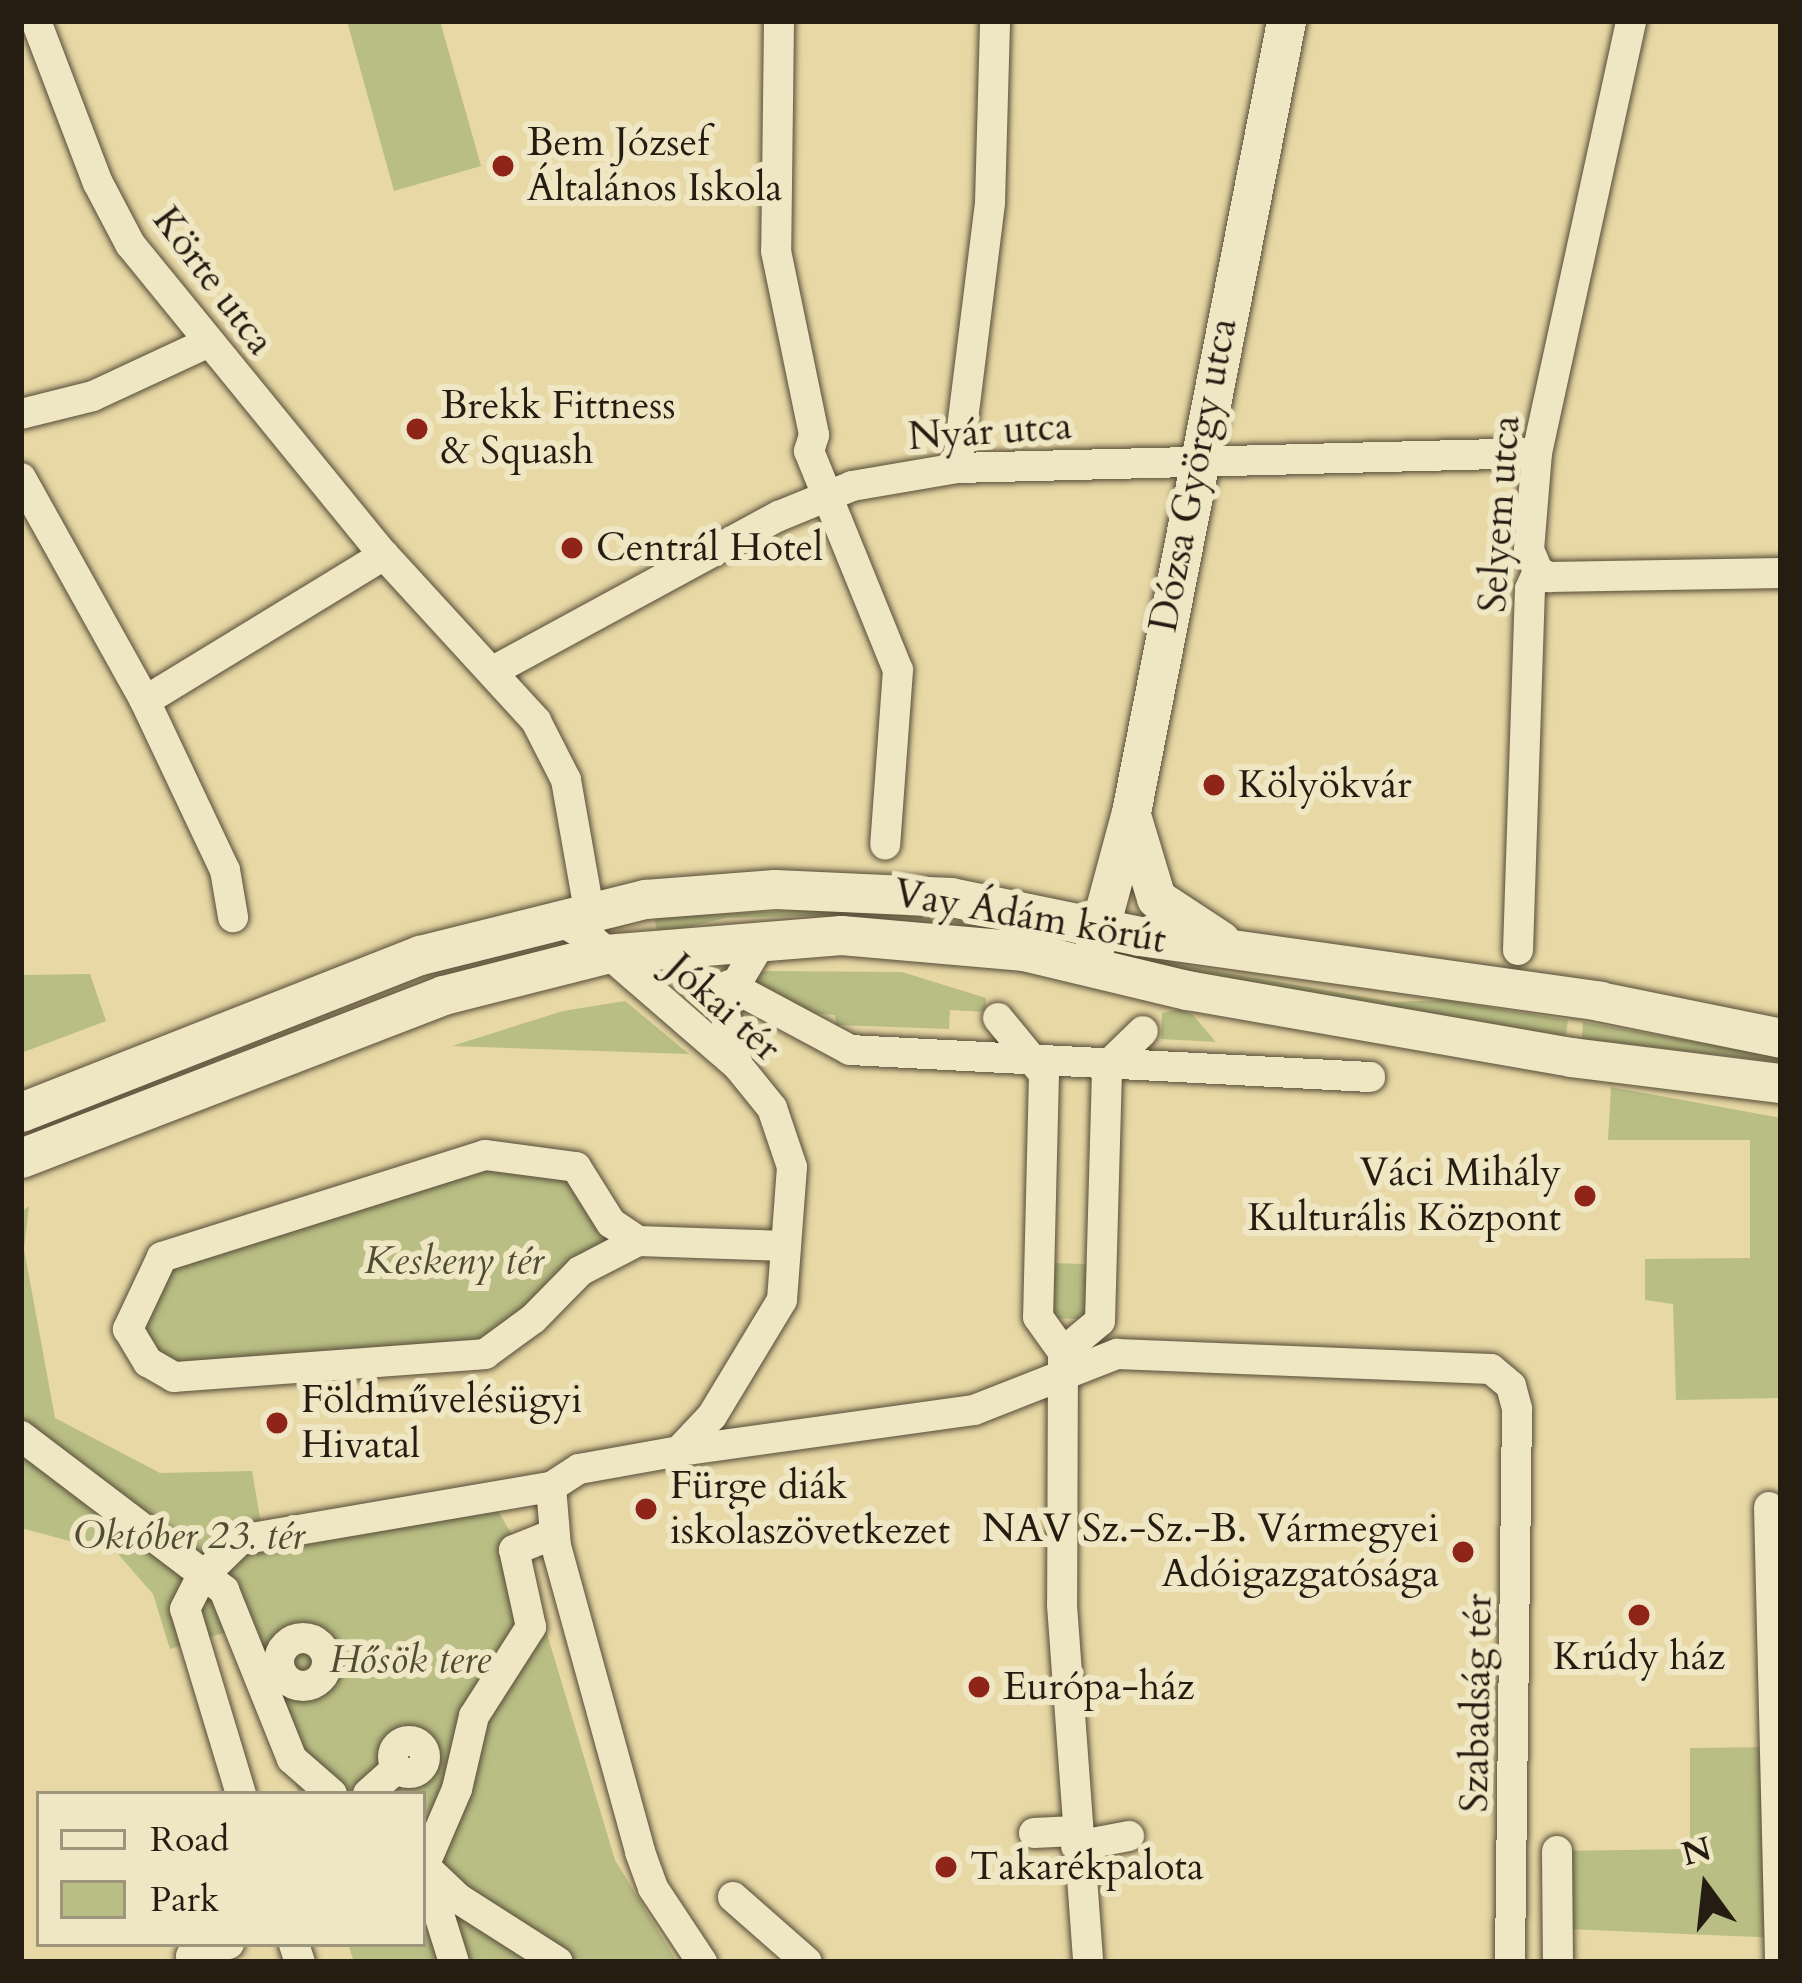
<!DOCTYPE html>
<meta charset="utf-8">
<style>
body{margin:0}
#map{position:relative;width:1802px;height:1983px;overflow:hidden;background:#e7d8a5;font-family:Cardo,serif}
div>[style]{position:absolute}
[style*='--x']{left:calc(var(--x)*1px);top:calc(var(--y)*1px);width:calc(var(--w)*1px);rotate:calc(var(--a)*1deg)}
.green>*{inset:0;background:#b8be84;transform-origin:0 0}
.roads{filter:drop-shadow(0 0 3px #564b37) drop-shadow(0 0 3px #564b37)}
.street>*{height:30px;margin:-15px;padding:0 15px;transform-origin:15px;border-radius:15px;background:#efe6c4}
.street>.ring{margin:-15px;padding:0;box-sizing:content-box;background:none;border:30px solid #efe6c4;border-radius:50%}
.secondary>*{height:39px;margin:-19.5px;padding:0 19.5px;transform-origin:19.5px;border-radius:19.5px;background:#efe6c4}
.dots>*{width:33px;height:33px;translate:-50% -50%;box-sizing:border-box;border:6px solid #efe6c4;border-radius:50%}
span{translate:-50% -50%;white-space:nowrap;text-align:center;line-height:1.15;-webkit-text-stroke:12px #efe6c4;paint-order:stroke}
.poi-label{font-size:39px;color:#251c12}
.left{translate:0 -50%;text-align:left}
.right{translate:-100% -50%;text-align:right}
.street-label{font-size:39px;color:#251c12}
.park-label{font-size:39px;color:#514d34;font-style:italic}
.frame{position:absolute;inset:0;border:24px solid #251c12;pointer-events:none}
.legend{position:absolute;left:36px;top:1791px;width:390px;height:156px;box-sizing:border-box;background:#efe6c4;border:3px solid #9e957d;margin:0;padding:15px 21px;list-style:none;font-size:36px;color:#251c12}
.legend li{display:flex;align-items:center;gap:24px;height:60px}
.legend b{width:60px;border:3px solid #9e957d}
.north{position:absolute;left:1646px;top:1827px;width:120px;height:120px;-webkit-text-stroke:9px #efe6c4;paint-order:stroke;rotate:345deg;font-size:33px;font-weight:700;line-height:48px;text-align:center;color:#251c12}
.north::after{content:'';display:block;margin:auto;width:42px;height:54px;background:#251c12;clip-path:polygon(50% 0,100% 100%,50% 72%,0 100%)}
</style>
<div id="map">
<div class="green">
<div style="clip-path:polygon(347px 21px,440px 21px,481px 166px,394px 191px)"></div>
<div style="clip-path:polygon(848px 908px,1035px 930px,1036px 937px,847px 915px,726px 918px,658px 934px,654px 917px)"></div>
<div style="clip-path:polygon(1153px 960px,1392px 1002px,1445px 1000px,1568px 1020px,1566px 1036px,1152px 966px)"></div>
<div style="clip-path:polygon(764px 971px,902px 972px,986px 998px,986px 1012px,950px 1010px,949px 1029px,836px 1025px,835px 1015px,780px 1011px,740px 984px)"></div>
<div style="clip-path:polygon(90px 974px,106px 1021px,21px 1053px,21px 975px)"></div>
<div style="clip-path:polygon(625px 1001px,689px 1054px,452px 1046px,563px 1011px)"></div>
<div style="clip-path:polygon(1180px 1009px,1192px 1014px,1216px 1042px,1161px 1039px,1162px 1013px)"></div>
<div style="clip-path:polygon(1583px 1022px,1781px 1057px,1781px 1062px,1582px 1039px)"></div>
<div style="clip-path:polygon(1611px 1087px,1781px 1118px,1781px 1398px,1676px 1400px,1673px 1304px,1645px 1300px,1645px 1259px,1750px 1258px,1750px 1140px,1608px 1140px)"></div>
<div style="clip-path:polygon(486px 1160px,573px 1171px,607px 1224px,608px 1240px,482px 1348px,177px 1372px,133px 1328px,166px 1263px)"></div>
<div style="clip-path:polygon(29px 1206px,24px 1249px,55px 1418px,160px 1473px,252px 1471px,265px 1546px,497px 1509px,523px 1554px,615px 1860px,677px 1962px,354px 1962px,348px 1944px,423px 1944px,423px 1794px,299px 1794px,240px 1628px,170px 1649px,153px 1594px,118px 1554px,21px 1528px,21px 1212px)"></div>
<div style="left:1054px;top:1263px;width:34px;height:55px;rotate:2deg"></div>
<div style="clip-path:polygon(1779px 1747px,1781px 1938px,1568px 1929px,1557px 1851px,1690px 1849px,1690px 1748px)"></div>
</div>
<div class="roads">
<div class="street">
<div style="--x:36;--y:21;--w:173;--a:69.1"></div>
<div style="--x:98;--y:183;--w:69;--a:62.3"></div>
<div style="--x:130;--y:244;--w:402;--a:50.8"></div>
<div style="--x:384;--y:555;--w:225;--a:47.5"></div>
<div style="--x:536;--y:721;--w:66;--a:63"></div>
<div style="--x:566;--y:780;--w:132;--a:80"></div>
<div style="--x:779;--y:21;--w:230;--a:90.7"></div>
<div style="--x:776;--y:251;--w:188;--a:78.3"></div>
<div style="--x:814;--y:435;--w:17;--a:107"></div>
<div style="--x:809;--y:451;--w:236;--a:67.9"></div>
<div style="--x:898;--y:670;--w:175;--a:94.2"></div>
<div style="--x:21;--y:414;--w:74;--a:-14"></div>
<div style="--x:93;--y:396;--w:126;--a:-24.9"></div>
<div style="--x:957;--y:468;--w:267;--a:-82.9"></div>
<div style="--x:990;--y:203;--w:182;--a:-88.4"></div>
<div style="--x:21;--y:478;--w:255;--a:60.9"></div>
<div style="--x:145;--y:701;--w:187;--a:64.7"></div>
<div style="--x:225;--y:870;--w:48;--a:80.3"></div>
<div style="--x:1538;--y:571;--w:23;--a:-113"></div>
<div style="--x:1529;--y:550;--w:97;--a:-85.3"></div>
<div style="--x:1537;--y:453;--w:442;--a:-77.7"></div>
<div style="--x:1538;--y:571;--w:13;--a:29"></div>
<div style="--x:1549;--y:577;--w:232;--a:-1"></div>
<div style="--x:493;--y:671;--w:325;--a:-28.5"></div>
<div style="--x:779;--y:516;--w:79;--a:-22.3"></div>
<div style="--x:852;--y:486;--w:107;--a:-9.7"></div>
<div style="--x:957;--y:468;--w:580;--a:-1.48"></div>
<div style="--x:145;--y:701;--w:280;--a:-31.4"></div>
<div style="--x:1518;--y:950;--w:361;--a:-88.1"></div>
<div style="--x:1530;--y:589;--w:20;--a:-66"></div>
<div style="--x:729;--y:985;--w:137;--a:28.2"></div>
<div style="--x:850;--y:1050;--w:521;--a:2.97"></div>
<div style="--x:998;--y:1018;--w:72;--a:50.6"></div>
<div style="--x:1044;--y:1074;--w:243;--a:91.4"></div>
<div style="--x:1038;--y:1317;--w:43;--a:54.5"></div>
<div style="--x:738;--y:1066;--w:62;--a:-104"></div>
<div style="--x:723;--y:1006;--w:78;--a:-59.2"></div>
<div style="--x:638;--y:1241;--w:32;--a:-146"></div>
<div style="--x:611;--y:1223;--w:66;--a:-122"></div>
<div style="--x:576;--y:1167;--w:92;--a:-172.5"></div>
<div style="--x:485;--y:1155;--w:339;--a:162.5"></div>
<div style="--x:162;--y:1257;--w:80;--a:115.3"></div>
<div style="--x:128;--y:1329;--w:39;--a:59"></div>
<div style="--x:148;--y:1362;--w:30;--a:30"></div>
<div style="--x:174;--y:1377;--w:312;--a:-4.2"></div>
<div style="--x:485;--y:1354;--w:59;--a:-36.1"></div>
<div style="--x:533;--y:1319;--w:67;--a:-45.6"></div>
<div style="--x:580;--y:1271;--w:65;--a:-27.3"></div>
<div style="--x:638;--y:1241;--w:148;--a:1.9"></div>
<div style="--x:1063;--y:1352;--w:253;--a:90.2"></div>
<div style="--x:1062;--y:1605;--w:358;--a:85.8"></div>
<div style="--x:1063;--y:1352;--w:48;--a:-40"></div>
<div style="--x:1100;--y:1321;--w:255;--a:-88.4"></div>
<div style="--x:1107;--y:1066;--w:50;--a:-44.2"></div>
<div style="--x:21;--y:1436;--w:255;--a:37.2"></div>
<div style="--x:224;--y:1590;--w:182;--a:68.1"></div>
<div style="--x:292;--y:1759;--w:53;--a:41.2"></div>
<div style="--x:679;--y:1451;--w:298;--a:-7.9"></div>
<div style="--x:974;--y:1410;--w:154;--a:-21.4"></div>
<div style="--x:1117;--y:1354;--w:374;--a:2.3"></div>
<div style="--x:1491;--y:1369;--w:26;--a:40"></div>
<div style="--x:1511;--y:1386;--w:24;--a:75"></div>
<div style="--x:1517;--y:1409;--w:553;--a:90.73"></div>
<div style="--x:551;--y:1487;--w:33;--a:-33"></div>
<div style="--x:579;--y:1469;--w:102;--a:-10.2"></div>
<div style="--x:679;--y:1451;--w:48;--a:-46.7"></div>
<div style="--x:712;--y:1416;--w:135;--a:-58.9"></div>
<div style="--x:782;--y:1300;--w:133;--a:-85.7"></div>
<div style="--x:792;--y:1167;--w:62;--a:-108.7"></div>
<div style="--x:772;--y:1108;--w:54;--a:-129"></div>
<div style="--x:738;--y:1066;--w:196;--a:-139.1"></div>
<div style="--x:590;--y:938;--w:40;--a:-150.3"></div>
<div style="--x:551;--y:1487;--w:59;--a:85.2"></div>
<div style="--x:556;--y:1546;--w:317;--a:74.6"></div>
<div style="--x:640;--y:1852;--w:38;--a:70"></div>
<div style="--x:653;--y:1888;--w:89;--a:56.5"></div>
<div style="--x:1769;--y:1507;--w:455;--a:88.6"></div>
<div class="ring" style="left:279px;top:1638px;width:18px;height:18px"></div>
<div class="ring" style="left:393px;top:1741px;width:2px;height:2px"></div>
<div style="--x:241;--y:1794;--w:193;--a:-106.8"></div>
<div style="--x:185;--y:1609;--w:35;--a:-63"></div>
<div style="--x:201;--y:1578;--w:54;--a:-44.3"></div>
<div style="--x:240;--y:1540;--w:315;--a:-9.7"></div>
<div style="--x:368;--y:1794;--w:39;--a:-42"></div>
<div style="--x:1034;--y:1833;--w:41;--a:-2.8"></div>
<div style="--x:1076;--y:1846;--w:54;--a:-10.7"></div>
<div style="--x:1557;--y:1851;--w:111;--a:89.5"></div>
<div style="--x:423;--y:1865;--w:50;--a:43.4"></div>
<div style="--x:459;--y:1899;--w:117;--a:32.5"></div>
<div style="--x:424;--y:1866;--w:84;--a:-66.8"></div>
<div style="--x:457;--y:1789;--w:75;--a:-76.9"></div>
<div style="--x:474;--y:1716;--w:106;--a:-57.4"></div>
<div style="--x:531;--y:1627;--w:79;--a:-102.4"></div>
<div style="--x:514;--y:1550;--w:43;--a:-21.8"></div>
<div style="--x:432;--y:1892;--w:73;--a:72.6"></div>
<div style="--x:733;--y:1897;--w:98;--a:41.3"></div>
<div style="--x:294;--y:1944;--w:19;--a:72"></div>
<div style="--x:191;--y:1956;--w:40;--a:-18"></div>
</div>
<div class="secondary">
<div style="--x:1131;--y:815;--w:87;--a:73.2"></div>
<div style="--x:1156;--y:898;--w:77;--a:33.3"></div>
<div style="--x:1094;--y:949;--w:142;--a:-74.9"></div>
<div style="--x:1131;--y:812;--w:806;--a:-78.91"></div>
<div style="--x:21;--y:1112;--w:429;--a:-21.5"></div>
<div style="--x:420;--y:955;--w:232;--a:-14"></div>
<div style="--x:645;--y:899;--w:130;--a:-4.4"></div>
<div style="--x:775;--y:889;--w:176;--a:2.6"></div>
<div style="--x:951;--y:897;--w:192;--a:11.7"></div>
<div style="--x:1139;--y:936;--w:465;--a:8"></div>
<div style="--x:1599;--y:1001;--w:186;--a:11.5"></div>
<div style="--x:21;--y:1158;--w:452;--a:-21.1"></div>
<div style="--x:443;--y:995;--w:167;--a:-14.2"></div>
<div style="--x:605;--y:954;--w:237;--a:-4.6"></div>
<div style="--x:841;--y:935;--w:184;--a:5"></div>
<div style="--x:1024;--y:951;--w:168;--a:13.5"></div>
<div style="--x:1187;--y:990;--w:390;--a:9.9"></div>
<div style="--x:1571;--y:1057;--w:212;--a:7.1"></div>
</div>
</div>
<div class="dots">
<div style="left:503px;top:166px;background:#8f2418"></div>
<div style="left:417px;top:429px;background:#8f2418"></div>
<div style="left:572px;top:548px;background:#8f2418"></div>
<div style="left:1214px;top:785px;background:#8f2418"></div>
<div style="left:1585px;top:1196px;background:#8f2418"></div>
<div style="left:277px;top:1423px;background:#8f2418"></div>
<div style="left:646px;top:1509px;background:#8f2418"></div>
<div style="left:1463px;top:1552px;background:#8f2418"></div>
<div style="left:1639px;top:1615px;background:#8f2418"></div>
<div style="left:979px;top:1687px;background:#8f2418"></div>
<div style="left:946px;top:1867px;background:#8f2418"></div>
</div>
<div class="poi-label">
<span class="left" style="left:527px;top:166px">Bem József<br>Általános Iskola</span>
<span class="left" style="left:441px;top:429px">Brekk Fittness<br>&amp; Squash</span>
<span class="left" style="left:596px;top:548px">Centrál Hotel</span>
<span class="left" style="left:1238px;top:785px">Kölyökvár</span>
<span class="right" style="left:1561px;top:1196px">Váci Mihály<br>Kulturális Központ</span>
<span class="left" style="left:301px;top:1423px">Földművelésügyi<br>Hivatal</span>
<span class="left" style="left:670px;top:1509px">Fürge diák<br>iskolaszövetkezet</span>
<span class="right" style="left:1439px;top:1552px">NAV Sz.-Sz.-B. Vármegyei<br>Adóigazgatósága</span>
<span style="left:1639px;top:1657px">Krúdy ház</span>
<span class="left" style="left:1003px;top:1687px">Európa-ház</span>
<span class="left" style="left:970px;top:1867px">Takarékpalota</span>
</div>
<div class="street-label">
<span style="left:213px;top:281px;rotate:53deg">Körte utca</span>
<span style="left:990px;top:432px;rotate:-4deg">Nyár utca</span>
<span style="left:1194px;top:475px;rotate:-79deg">Dózsa György utca</span>
<span style="left:1500px;top:514px;rotate:-86deg">Selyem utca</span>
<span style="left:1030px;top:917px;rotate:10deg">Vay Ádám körút</span>
<span style="left:723px;top:1008px;rotate:42deg">Jókai tér</span>
<span style="left:1477px;top:1703px;rotate:-89deg">Szabadság tér</span>
</div>
<div class="park-label">
<span style="left:454px;top:1261px">Keskeny tér</span>
<span style="left:189px;top:1536px">Október 23. tér</span>
<span style="left:410px;top:1660px">Hősök tere</span>
</div>
<div class="frame"></div>
<ul class="legend">
<li><b style="height:15px;background:#efe6c4"></b>Road</li>
<li><b style="height:33px;background:#b8be84"></b>Park</li>
</ul>
<div class="north">N</div>
</div>
